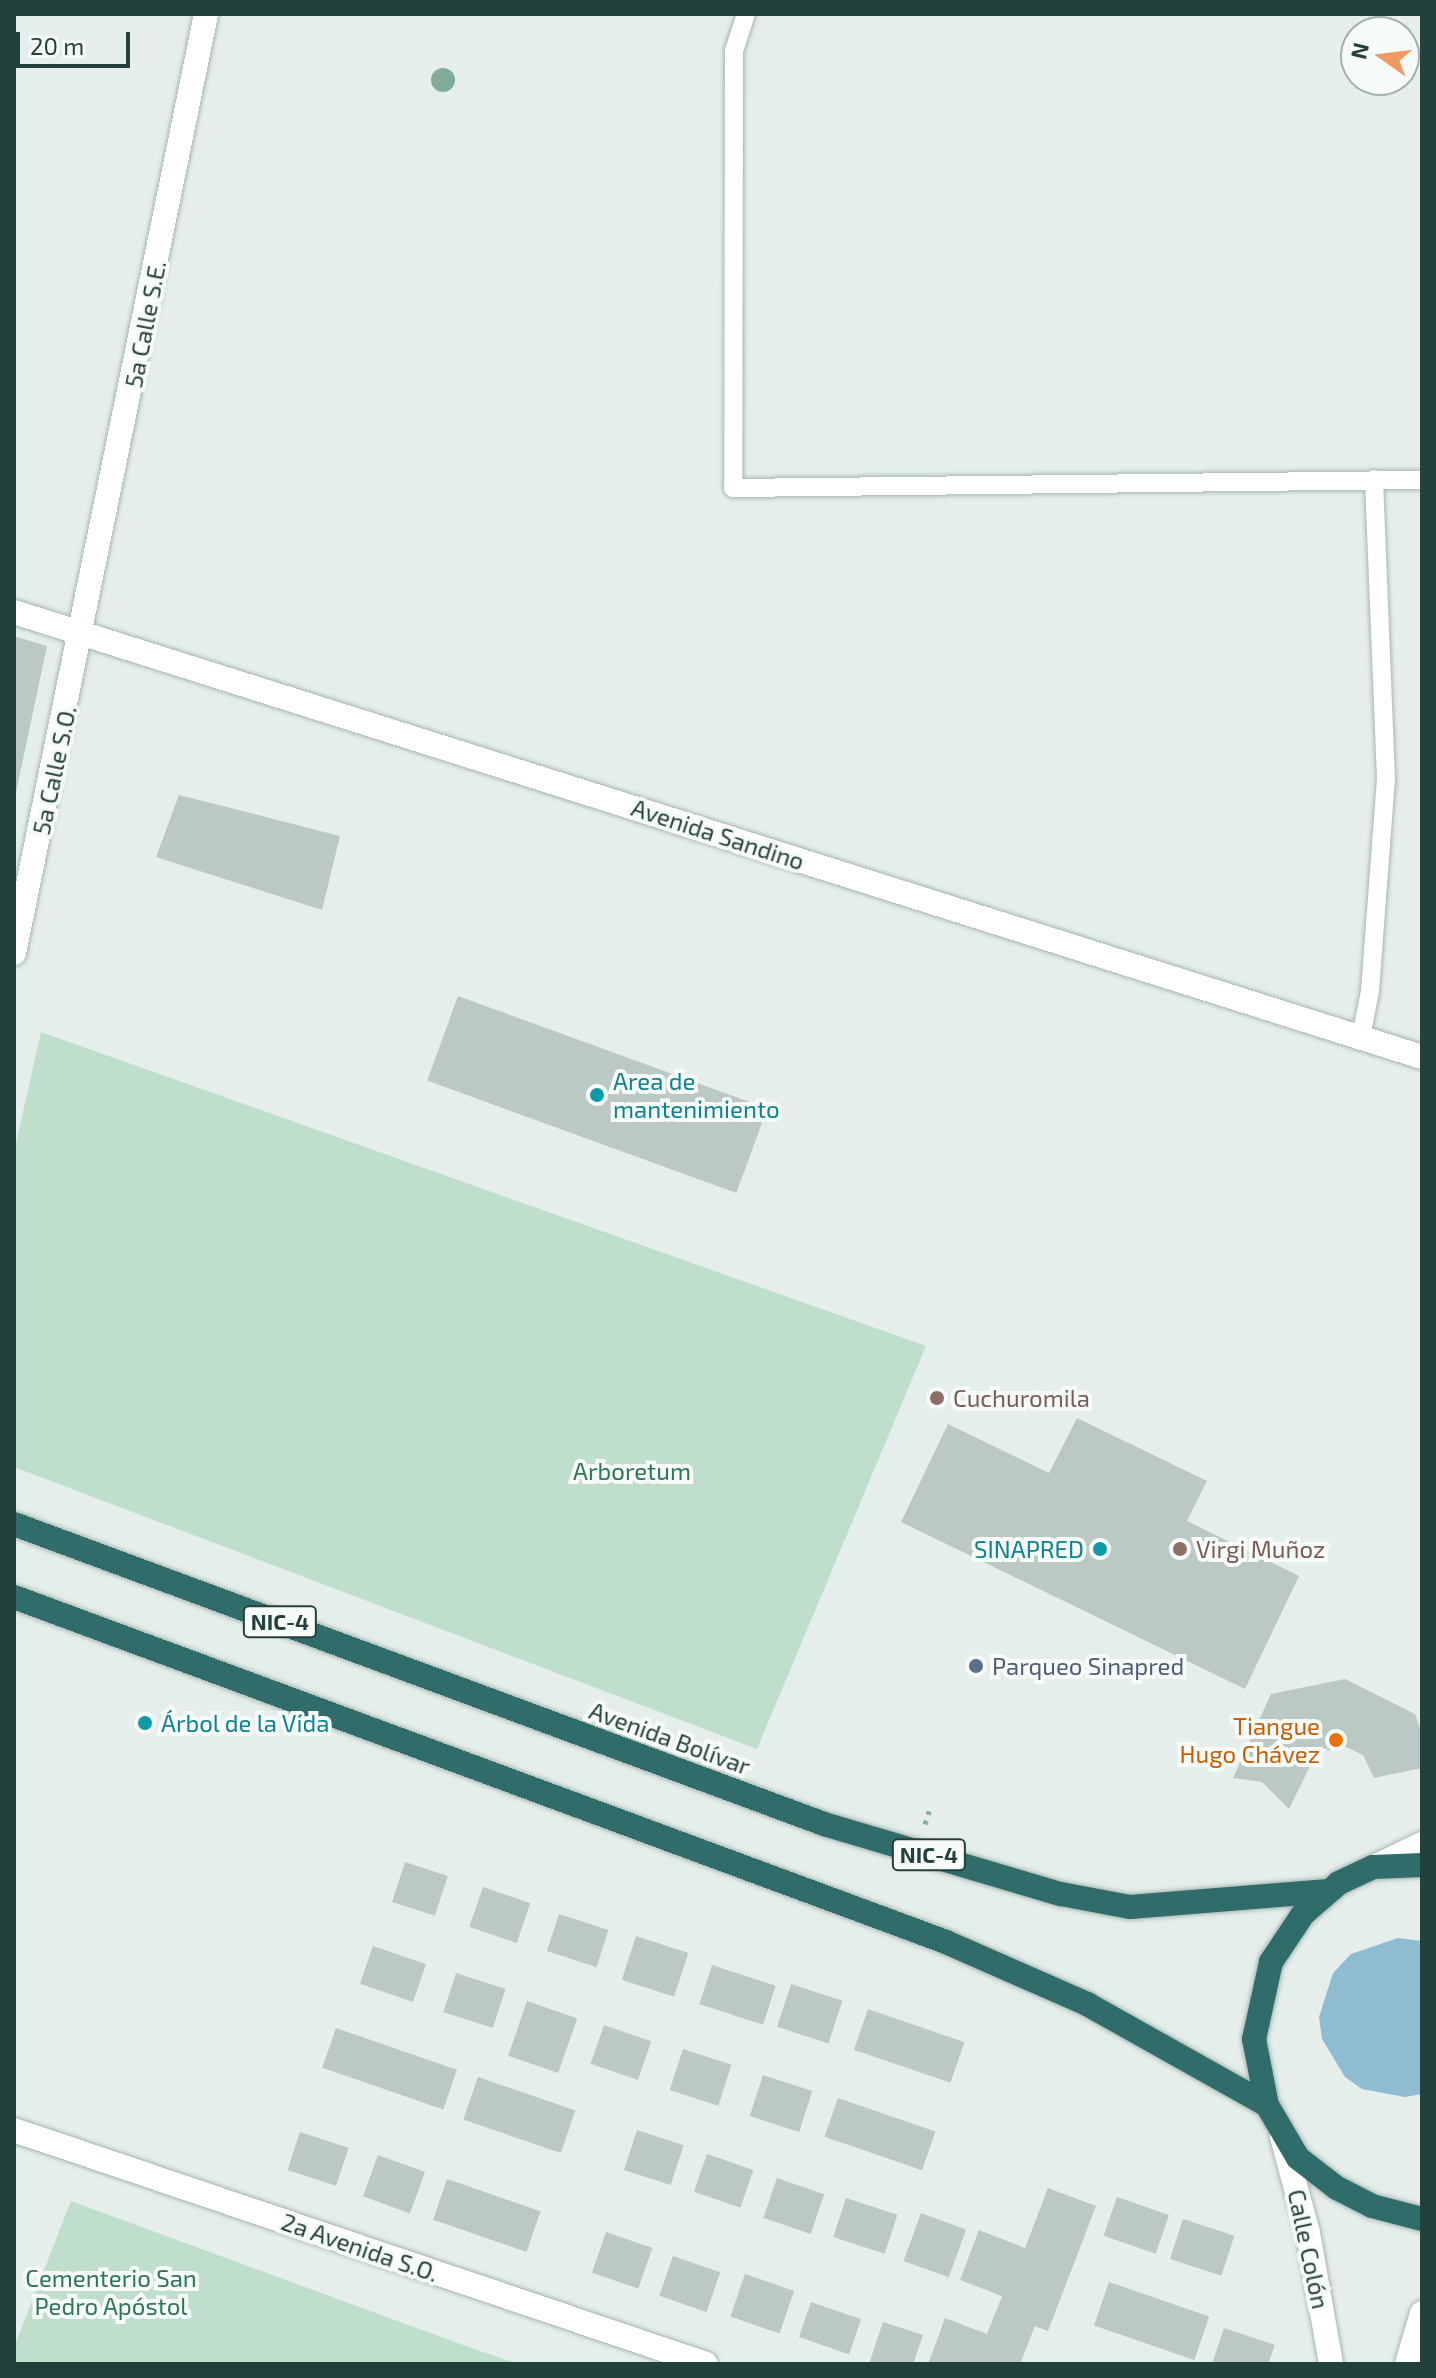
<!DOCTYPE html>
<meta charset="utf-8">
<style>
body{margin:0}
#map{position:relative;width:1436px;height:2378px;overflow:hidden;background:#e5eeeb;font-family:"Exo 2",sans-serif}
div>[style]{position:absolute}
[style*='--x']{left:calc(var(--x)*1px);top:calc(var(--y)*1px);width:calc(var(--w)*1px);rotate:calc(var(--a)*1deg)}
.green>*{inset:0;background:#bfdfcc}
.water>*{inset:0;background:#8ebdd2}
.building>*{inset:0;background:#bac9c5;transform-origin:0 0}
.path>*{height:5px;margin-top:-2.5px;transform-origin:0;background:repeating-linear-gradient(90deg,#86b1aa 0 4px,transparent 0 10px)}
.roads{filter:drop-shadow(0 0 2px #a7b6b3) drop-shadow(0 0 2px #a7b6b3)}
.lane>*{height:18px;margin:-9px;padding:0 9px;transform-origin:9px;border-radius:9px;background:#fff}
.street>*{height:24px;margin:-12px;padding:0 12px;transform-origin:12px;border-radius:12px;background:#fff}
.secondary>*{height:24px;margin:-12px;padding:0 12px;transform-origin:12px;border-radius:12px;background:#fff}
.highway>*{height:24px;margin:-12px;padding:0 12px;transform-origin:12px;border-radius:12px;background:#306c69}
.trees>*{width:24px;height:24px;margin:-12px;border-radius:50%;background:#80ad99}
.dots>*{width:22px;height:22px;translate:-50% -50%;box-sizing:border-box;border:4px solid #f6faf9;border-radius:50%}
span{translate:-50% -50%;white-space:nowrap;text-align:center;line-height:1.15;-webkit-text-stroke:8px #f6faf9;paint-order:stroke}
.shield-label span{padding:2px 6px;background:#f6faf9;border:2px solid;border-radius:6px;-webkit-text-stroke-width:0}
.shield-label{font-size:22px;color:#24403d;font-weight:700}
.street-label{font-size:24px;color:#24403d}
.culture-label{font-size:24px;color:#0d838f}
.left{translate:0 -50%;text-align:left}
.right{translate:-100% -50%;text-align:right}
.education-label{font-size:24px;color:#785e54}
.park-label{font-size:24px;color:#2e7756}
.service-label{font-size:24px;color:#4e5e75}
.food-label{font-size:24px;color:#c56008}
.frame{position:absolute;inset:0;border:16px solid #24403d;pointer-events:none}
.north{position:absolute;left:1340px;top:16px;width:80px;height:80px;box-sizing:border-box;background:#f6faf9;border:2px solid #a2b0ae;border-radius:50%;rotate:284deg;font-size:22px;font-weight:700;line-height:32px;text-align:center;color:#24403d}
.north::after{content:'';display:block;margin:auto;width:28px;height:36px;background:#f09a61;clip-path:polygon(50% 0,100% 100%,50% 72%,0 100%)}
.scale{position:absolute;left:16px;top:32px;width:114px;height:36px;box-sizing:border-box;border:4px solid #24403d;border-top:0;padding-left:10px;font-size:24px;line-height:28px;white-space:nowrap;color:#24403d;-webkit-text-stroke:6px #f6faf9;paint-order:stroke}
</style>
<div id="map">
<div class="green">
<div style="clip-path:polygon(41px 1032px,926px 1346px,757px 1749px,14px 1467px,14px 1152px)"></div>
<div style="clip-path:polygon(71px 2201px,460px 2344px,518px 2364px,14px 2364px,14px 2347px)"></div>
</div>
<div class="water">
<div style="clip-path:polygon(1398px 1938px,1422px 1941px,1422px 2094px,1405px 2097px,1362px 2089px,1345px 2077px,1322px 2039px,1319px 2017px,1333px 1973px,1351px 1954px)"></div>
</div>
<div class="building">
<div style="clip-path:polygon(14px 636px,47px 646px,15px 797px,14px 797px)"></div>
<div style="clip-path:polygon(179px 795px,340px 836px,322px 910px,156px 857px)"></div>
<div style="left:458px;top:996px;width:329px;height:90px;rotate:20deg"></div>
<div style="clip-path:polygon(1077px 1418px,1207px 1481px,1187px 1521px,1299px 1576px,1245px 1689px,901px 1522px,948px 1424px,1049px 1473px)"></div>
<div style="clip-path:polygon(1345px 1679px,1415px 1714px,1422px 1734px,1422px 1768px,1374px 1778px,1363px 1755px,1344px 1746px,1316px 1754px,1289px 1809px,1262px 1782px,1233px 1778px,1271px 1694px)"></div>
<div style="left:405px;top:1862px;width:45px;height:42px;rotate:18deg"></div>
<div style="left:483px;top:1887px;width:50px;height:42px;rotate:19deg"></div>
<div style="left:559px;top:1914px;width:52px;height:39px;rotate:18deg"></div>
<div style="left:636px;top:1936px;width:55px;height:46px;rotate:18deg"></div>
<div style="left:373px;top:1946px;width:56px;height:40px;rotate:19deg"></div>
<div style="left:712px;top:1965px;width:67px;height:41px;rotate:18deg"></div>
<div style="left:456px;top:1973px;width:52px;height:41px;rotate:18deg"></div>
<div style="left:791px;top:1984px;width:54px;height:45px;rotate:18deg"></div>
<div style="left:527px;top:2001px;width:53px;height:58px;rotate:19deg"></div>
<div style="left:868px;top:2009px;width:102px;height:43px;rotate:19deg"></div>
<div style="left:604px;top:2025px;width:50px;height:41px;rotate:19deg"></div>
<div style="left:336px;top:2028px;width:128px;height:42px;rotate:19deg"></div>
<div style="left:683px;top:2049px;width:51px;height:43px;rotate:18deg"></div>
<div style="left:763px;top:2075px;width:52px;height:43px;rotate:18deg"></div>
<div style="left:478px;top:2077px;width:103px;height:45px;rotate:19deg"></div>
<div style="left:838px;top:2098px;width:103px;height:41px;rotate:19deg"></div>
<div style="left:637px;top:2130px;width:49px;height:42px;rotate:18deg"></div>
<div style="left:300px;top:2132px;width:51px;height:40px;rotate:18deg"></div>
<div style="left:707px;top:2154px;width:49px;height:40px;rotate:19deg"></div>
<div style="left:378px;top:2155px;width:50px;height:44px;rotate:20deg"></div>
<div style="left:777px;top:2178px;width:50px;height:42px;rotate:19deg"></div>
<div style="left:447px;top:2179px;width:99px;height:43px;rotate:19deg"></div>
<div style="clip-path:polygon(1048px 2188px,1096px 2206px,1048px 2331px,1035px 2326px,1020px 2364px,928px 2364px,945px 2318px,987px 2334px,1002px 2296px,960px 2280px,979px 2230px,1025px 2248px)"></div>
<div style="left:1117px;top:2197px;width:55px;height:41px;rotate:19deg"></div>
<div style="left:846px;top:2198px;width:54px;height:41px;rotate:18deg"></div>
<div style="left:921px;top:2213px;width:48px;height:51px;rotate:20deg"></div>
<div style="left:1183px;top:2219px;width:54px;height:42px;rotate:18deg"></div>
<div style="left:606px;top:2232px;width:49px;height:43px;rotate:19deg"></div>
<div style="left:673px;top:2256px;width:50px;height:42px;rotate:19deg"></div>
<div style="left:745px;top:2274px;width:52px;height:45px;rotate:19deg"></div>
<div style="left:1109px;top:2282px;width:106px;height:46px;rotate:19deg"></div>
<div style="left:811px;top:2302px;width:53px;height:37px;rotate:19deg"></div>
<div style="clip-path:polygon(883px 2322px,923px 2335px,913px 2364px,869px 2364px)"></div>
<div style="clip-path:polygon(1224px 2328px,1275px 2345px,1268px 2364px,1212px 2364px)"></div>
</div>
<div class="path">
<div style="--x:925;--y:1824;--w:19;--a:-72"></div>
</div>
<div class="roads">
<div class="lane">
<div style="--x:746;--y:14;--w:38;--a:108"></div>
<div style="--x:734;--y:50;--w:438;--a:90.1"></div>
<div style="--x:733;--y:488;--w:689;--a:-0.67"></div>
<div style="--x:1361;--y:1037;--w:47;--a:-78.9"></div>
<div style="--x:1370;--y:991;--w:213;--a:-85.7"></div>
<div style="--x:1386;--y:779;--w:300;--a:-92.3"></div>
</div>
<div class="street">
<div style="--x:14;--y:612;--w:1477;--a:17.54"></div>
<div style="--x:14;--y:953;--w:958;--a:-78.44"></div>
<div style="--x:14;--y:2130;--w:730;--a:18.68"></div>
<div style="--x:1407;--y:2364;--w:53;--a:-73.6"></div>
</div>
<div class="secondary">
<div style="--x:1374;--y:1867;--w:53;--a:-25.6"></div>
<div style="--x:1282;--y:2137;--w:99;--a:74.8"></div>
<div style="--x:1308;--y:2233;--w:133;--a:80"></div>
</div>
<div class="highway">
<div style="--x:14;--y:1524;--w:864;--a:20.32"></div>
<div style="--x:824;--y:1824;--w:247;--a:16.5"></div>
<div style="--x:1061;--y:1894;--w:70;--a:10.7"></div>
<div style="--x:1130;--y:1907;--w:199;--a:-4.6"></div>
<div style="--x:14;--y:1597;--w:994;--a:20.31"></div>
<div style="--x:946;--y:1942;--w:154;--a:23.7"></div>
<div style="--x:1087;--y:2004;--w:206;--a:29.3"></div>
<div style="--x:1422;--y:1865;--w:49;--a:177.7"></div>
<div style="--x:1373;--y:1867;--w:38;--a:155"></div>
<div style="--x:1339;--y:1883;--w:48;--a:139.3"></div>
<div style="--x:1303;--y:1914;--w:58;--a:123.7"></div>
<div style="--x:1271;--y:1962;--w:79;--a:102.4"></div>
<div style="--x:1254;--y:2039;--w:67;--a:78.9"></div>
<div style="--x:1267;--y:2105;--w:61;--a:59.7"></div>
<div style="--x:1298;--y:2158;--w:49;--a:37.6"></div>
<div style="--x:1337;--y:2188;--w:39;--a:27"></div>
<div style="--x:1372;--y:2206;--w:52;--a:14.6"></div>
</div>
</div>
<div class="trees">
<div style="left:443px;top:80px"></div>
</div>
<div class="dots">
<div style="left:597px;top:1095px;background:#0f9aa8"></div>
<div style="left:937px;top:1398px;background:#8d6e63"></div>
<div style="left:1100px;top:1549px;background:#0f9aa8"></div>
<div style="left:1180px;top:1549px;background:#8d6e63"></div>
<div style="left:976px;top:1666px;background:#5c6f8a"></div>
<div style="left:145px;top:1723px;background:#0f9aa8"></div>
<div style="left:1336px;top:1740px;background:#e8710a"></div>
</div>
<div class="shield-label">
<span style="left:280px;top:1622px">NIC-4</span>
<span style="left:929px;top:1855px">NIC-4</span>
</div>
<div class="street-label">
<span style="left:145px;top:324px;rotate:-79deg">5a Calle S.E.</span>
<span style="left:54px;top:770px;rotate:-78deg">5a Calle S.O.</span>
<span style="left:718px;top:834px;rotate:18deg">Avenida Sandino</span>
<span style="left:670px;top:1738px;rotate:20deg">Avenida Bolívar</span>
<span style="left:360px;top:2247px;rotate:19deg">2a Avenida S.O.</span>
<span style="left:1309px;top:2249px;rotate:78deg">Calle Colón</span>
</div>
<div class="culture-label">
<span class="left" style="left:613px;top:1095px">Area de<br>mantenimiento</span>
<span class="right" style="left:1084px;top:1549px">SINAPRED</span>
<span class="left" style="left:161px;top:1723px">Árbol de la Vida</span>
</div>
<div class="education-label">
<span class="left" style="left:953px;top:1398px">Cuchuromila</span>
<span class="left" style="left:1196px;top:1549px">Virgi Muñoz</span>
</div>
<div class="park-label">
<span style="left:632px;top:1471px">Arboretum</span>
<span style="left:111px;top:2292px">Cementerio San<br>Pedro Apóstol</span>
</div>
<div class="service-label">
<span class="left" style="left:992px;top:1666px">Parqueo Sinapred</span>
</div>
<div class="food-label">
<span class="right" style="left:1320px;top:1740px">Tiangue<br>Hugo Chávez</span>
</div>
<div class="frame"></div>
<div class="north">N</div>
<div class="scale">20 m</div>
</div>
